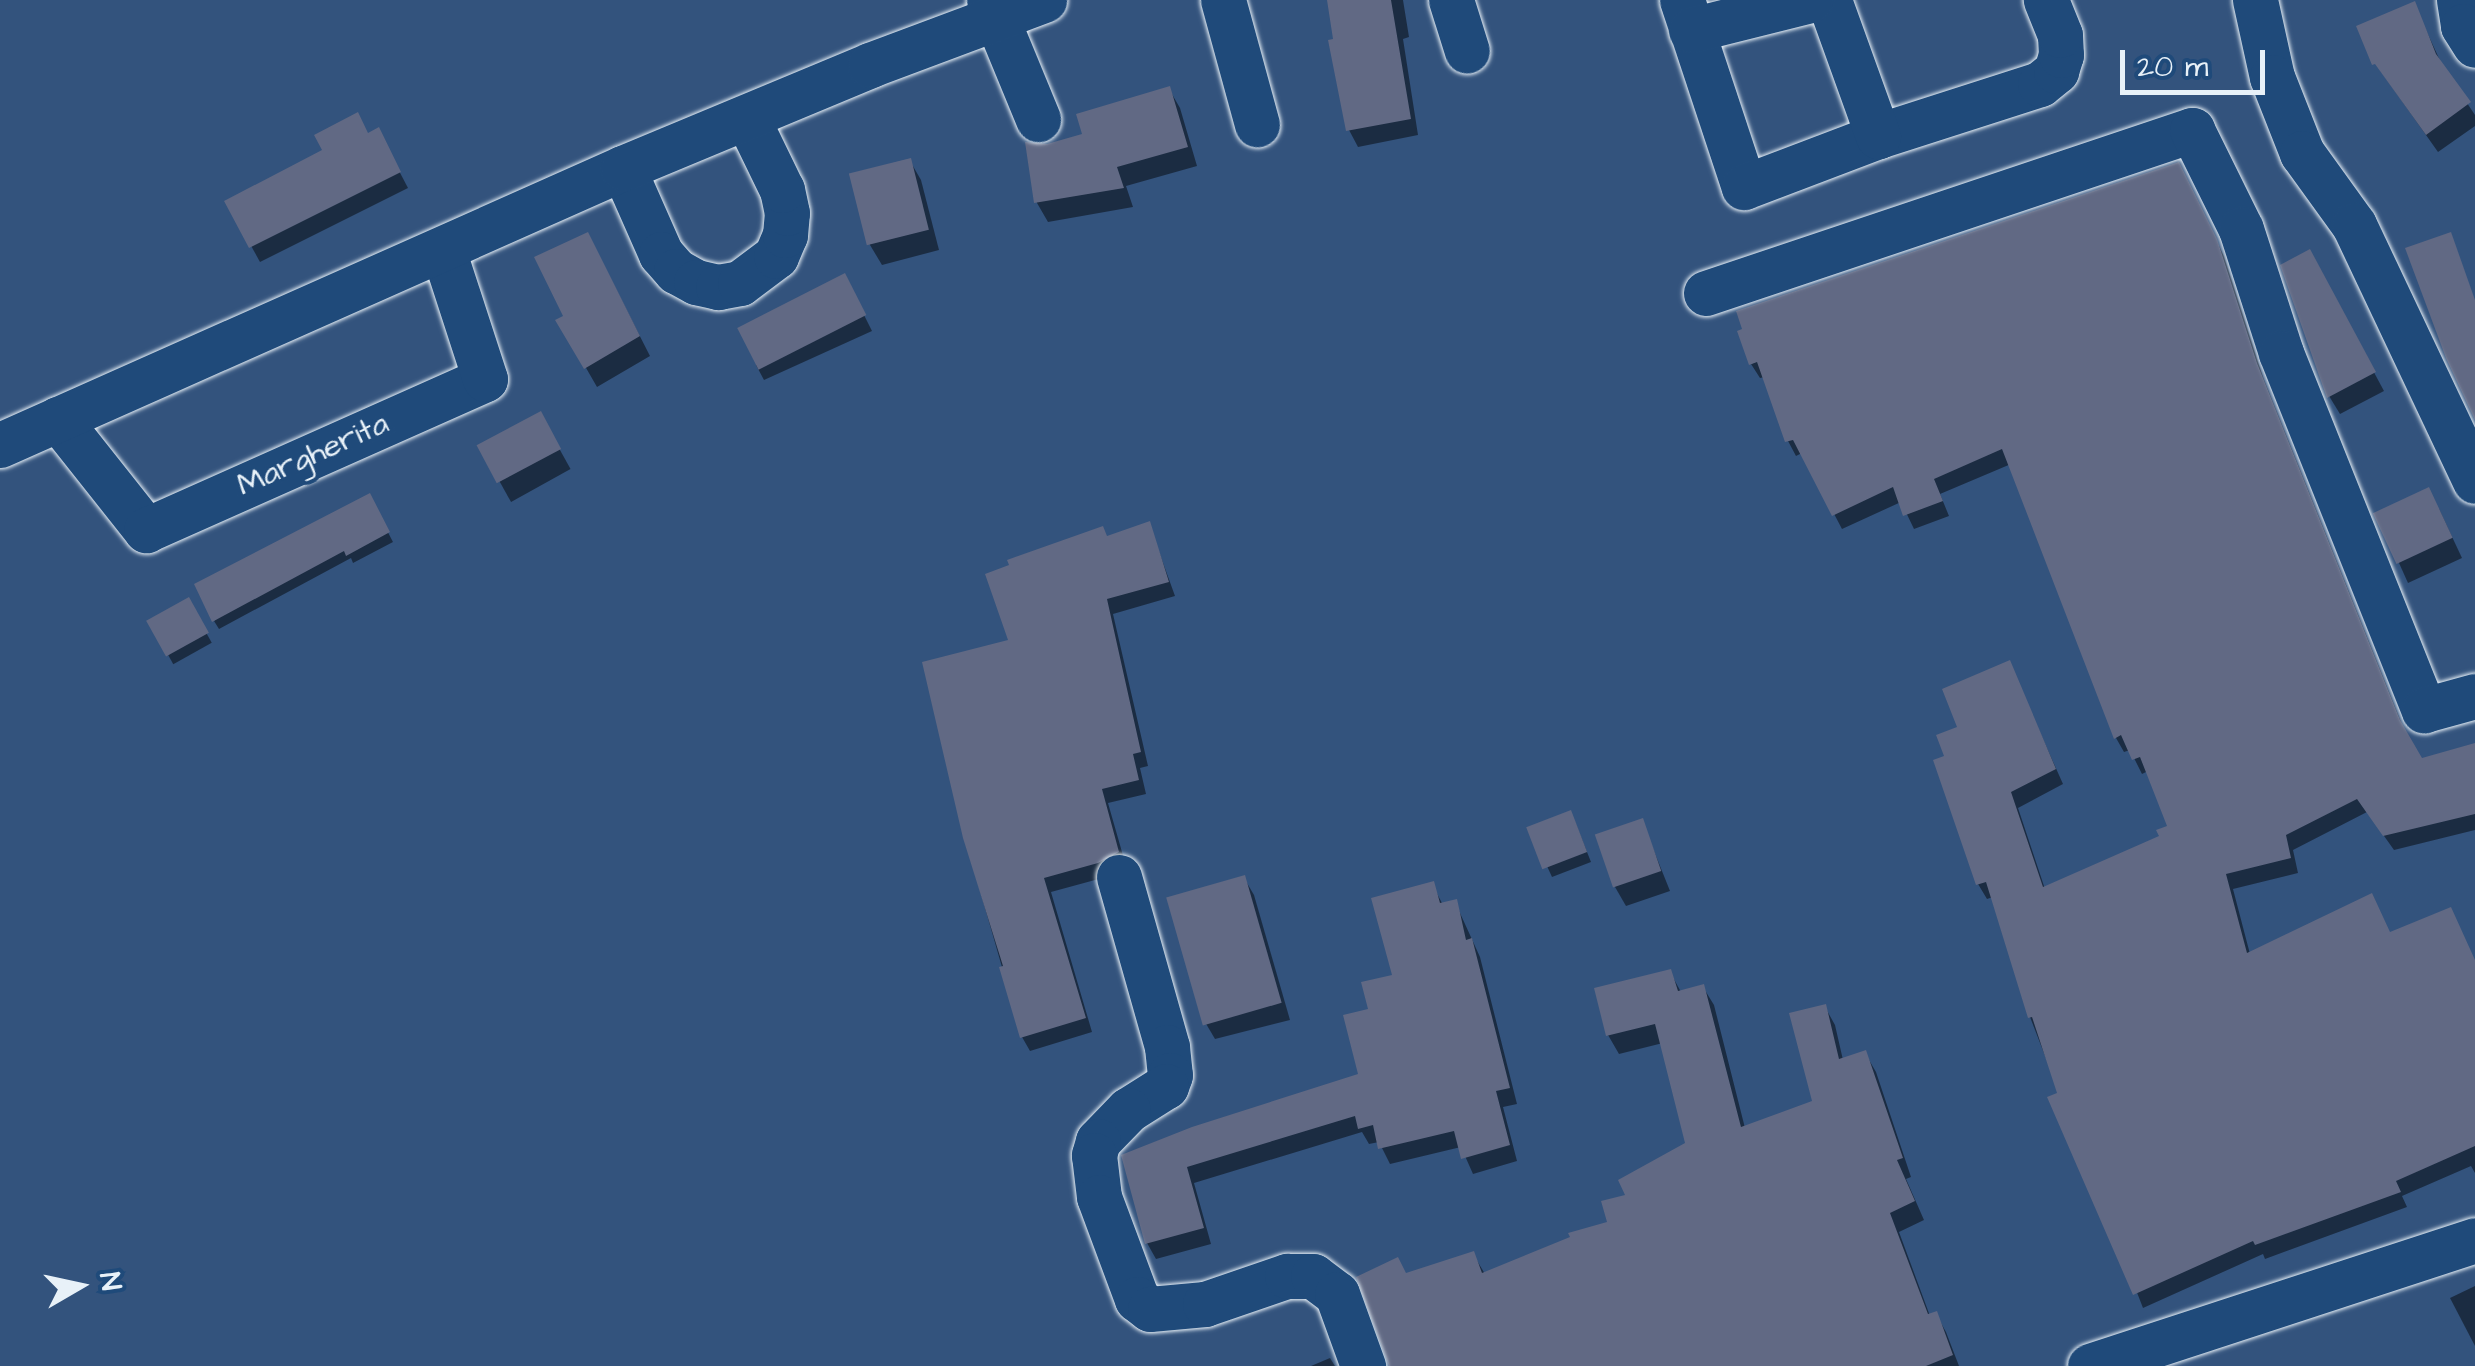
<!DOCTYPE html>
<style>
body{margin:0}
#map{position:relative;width:2475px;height:1366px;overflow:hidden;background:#33537d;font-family:"Architects Daughter",sans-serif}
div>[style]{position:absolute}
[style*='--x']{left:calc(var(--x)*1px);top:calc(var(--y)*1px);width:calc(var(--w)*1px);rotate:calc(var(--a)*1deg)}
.shadow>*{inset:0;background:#0007;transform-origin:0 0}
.building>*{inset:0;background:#616984;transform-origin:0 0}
.roads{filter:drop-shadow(0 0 2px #e8f1f8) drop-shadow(0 0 2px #e8f1f8)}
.street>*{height:45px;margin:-22.5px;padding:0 22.5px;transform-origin:22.5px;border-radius:22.5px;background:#1f4a7a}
span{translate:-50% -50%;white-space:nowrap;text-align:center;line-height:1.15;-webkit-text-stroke:8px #1f4a7a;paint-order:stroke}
.street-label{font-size:32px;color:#e8f1f8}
.north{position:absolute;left:30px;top:1236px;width:100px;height:100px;-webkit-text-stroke:8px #1f4a7a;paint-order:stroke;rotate:81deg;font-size:28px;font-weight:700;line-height:40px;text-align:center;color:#e8f1f8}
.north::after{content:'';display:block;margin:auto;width:35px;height:45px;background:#e8f1f8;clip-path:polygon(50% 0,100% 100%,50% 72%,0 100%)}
.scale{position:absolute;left:2120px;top:50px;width:145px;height:45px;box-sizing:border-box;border:5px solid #e8f1f8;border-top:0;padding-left:12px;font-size:30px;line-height:35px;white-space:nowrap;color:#e8f1f8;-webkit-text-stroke:8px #1f4a7a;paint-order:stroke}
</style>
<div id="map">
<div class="shadow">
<div style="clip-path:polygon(1330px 0,1403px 0,1409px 37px,1403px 39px,1418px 135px,1358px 147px,1349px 130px)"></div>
<div style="clip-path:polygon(2414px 4px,2443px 67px,2475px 115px,2475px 126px,2438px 152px,2380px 70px)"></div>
<div style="clip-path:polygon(1169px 89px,1180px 108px,1197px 166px,1126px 186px,1133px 207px,1048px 222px,1037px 203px,1028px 145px,1047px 146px,1085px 136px)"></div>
<div style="clip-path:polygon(368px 136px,386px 146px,408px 188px,260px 262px,227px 202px,325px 151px)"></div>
<div style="clip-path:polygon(910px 161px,921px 180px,939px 250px,882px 265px,870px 245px,852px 176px)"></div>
<div style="clip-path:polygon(2186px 180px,2224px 256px,2264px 380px,2407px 737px,2421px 761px,2475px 746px,2475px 830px,2394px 850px,2367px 812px,2293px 850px,2298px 873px,2233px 889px,2250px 954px,2391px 934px,2475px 968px,2475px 1173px,2471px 1166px,2402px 1196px,2407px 1207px,2265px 1259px,2263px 1254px,2143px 1308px,2030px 1017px,1993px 897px,1987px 899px,1978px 884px,1937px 761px,1947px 757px,1961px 728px,2009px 663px,2063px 784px,2018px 808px,2045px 889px,2162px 838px,2170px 827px,2148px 771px,2142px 774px,2130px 750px,2124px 752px,2116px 738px,2011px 464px,1940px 494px,1949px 516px,1914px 529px,1901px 502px,1842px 529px,1802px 453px,1796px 456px,1788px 441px,1765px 377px,1760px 378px,1751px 364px)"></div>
<div style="clip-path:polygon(598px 254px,650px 356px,597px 387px,559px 321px,566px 317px)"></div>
<div style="clip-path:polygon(2319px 270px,2384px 391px,2340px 414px,2329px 396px)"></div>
<div style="clip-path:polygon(852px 291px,872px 331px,764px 380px,756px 365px)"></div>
<div style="left:540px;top:414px;width:63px;height:68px;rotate:61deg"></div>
<div style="clip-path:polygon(369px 496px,393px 542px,353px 563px,351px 558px,219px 629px,214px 621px)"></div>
<div style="clip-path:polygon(2439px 509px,2462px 558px,2408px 583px,2377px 514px)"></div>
<div style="clip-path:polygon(1149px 524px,1175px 596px,1113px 614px,1148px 766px,1140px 768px,1146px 794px,1108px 803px,1126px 866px,1106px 877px,1051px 892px,1092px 1032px,1030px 1051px,1022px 1037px,965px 838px,1011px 642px,1108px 539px)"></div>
<div style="left:188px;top:600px;width:49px;height:44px;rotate:61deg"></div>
<div style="clip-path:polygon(1642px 821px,1670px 891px,1626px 906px,1615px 887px)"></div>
<div style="clip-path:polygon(1575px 822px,1591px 862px,1552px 877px,1530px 829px)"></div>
<div style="clip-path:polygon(1244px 878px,1254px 895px,1290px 1020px,1215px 1039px,1205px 1022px,1169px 900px)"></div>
<div style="clip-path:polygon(1432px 884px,1443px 905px,1455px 902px,1480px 957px,1517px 1104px,1503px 1107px,1517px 1161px,1473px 1174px,1461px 1147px,1390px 1164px,1379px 1142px,1369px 1144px,1362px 1132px,1194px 1183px,1211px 1244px,1156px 1259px,1147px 1243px,1124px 1156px,1361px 1076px,1371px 1011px,1395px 977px)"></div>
<div style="clip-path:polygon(1670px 972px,1681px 992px,1703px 987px,1714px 1005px,1745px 1128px,1815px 1103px,1825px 1007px,1835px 1025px,1843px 1060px,1865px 1053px,1876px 1072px,1911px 1177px,1906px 1179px,1924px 1220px,1899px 1232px,1930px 1316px,1936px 1314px,1946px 1332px,1959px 1366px,1389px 1366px,1406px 1276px,1473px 1254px,1485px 1274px,1610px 1224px,1628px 1197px,1688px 1144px,1663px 1043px,1619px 1054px,1608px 1035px,1597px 990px)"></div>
<div style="clip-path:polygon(2475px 1286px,2475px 1346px,2450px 1298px)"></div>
<div style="clip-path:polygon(1330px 1358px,1335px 1366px,1311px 1366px)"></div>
</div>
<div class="building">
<div style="clip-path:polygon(1327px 0,1391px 0,1411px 119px,1346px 131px,1328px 40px,1333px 39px)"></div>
<div style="clip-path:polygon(2415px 1px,2436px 54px,2471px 102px,2426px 135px,2375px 64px,2372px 65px,2356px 26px)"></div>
<div style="clip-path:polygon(1170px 86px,1188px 147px,1117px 167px,1124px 188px,1034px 203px,1025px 142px,1047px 144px,1082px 134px,1076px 114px)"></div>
<div style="clip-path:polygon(358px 112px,368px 133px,379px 127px,401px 172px,249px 248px,224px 201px,322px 150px,314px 135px)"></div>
<div style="left:911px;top:158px;width:74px;height:64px;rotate:76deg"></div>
<div style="clip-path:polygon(2179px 162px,2217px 239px,2257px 363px,2400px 720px,2422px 758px,2475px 743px,2475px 814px,2383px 836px,2357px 799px,2286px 835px,2291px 858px,2226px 874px,2247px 953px,2372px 893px,2390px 932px,2451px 907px,2475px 960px,2475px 1146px,2396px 1181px,2401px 1192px,2255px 1245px,2253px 1241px,2133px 1295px,2047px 1097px,2057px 1093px,2032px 1017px,2028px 1018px,1986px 882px,1976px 885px,1933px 760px,1944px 756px,1936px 735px,1957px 727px,1942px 689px,2010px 660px,2056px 769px,2011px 792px,2043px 887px,2159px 836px,2156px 830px,2167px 826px,2140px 757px,2132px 760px,2121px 735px,2114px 739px,2002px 449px,1934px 479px,1943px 501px,1903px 516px,1893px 487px,1832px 516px,1793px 440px,1785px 442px,1757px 362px,1749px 365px,1737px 331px,1742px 329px,1736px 311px)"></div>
<div style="clip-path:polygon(588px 232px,640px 336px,584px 369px,555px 320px,563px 316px,534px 257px)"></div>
<div style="clip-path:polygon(2451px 232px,2475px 300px,2475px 420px,2446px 358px,2405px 248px)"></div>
<div style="clip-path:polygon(2310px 249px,2376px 372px,2327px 398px,2280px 265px)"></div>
<div style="left:845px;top:273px;width:47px;height:121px;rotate:63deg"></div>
<div style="left:541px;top:411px;width:43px;height:73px;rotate:62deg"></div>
<div style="left:2429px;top:487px;width:56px;height:62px;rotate:65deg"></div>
<div style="clip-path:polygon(370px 493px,390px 532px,346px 556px,344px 551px,212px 622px,194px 584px)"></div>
<div style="clip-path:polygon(1150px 521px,1169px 582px,1107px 599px,1141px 752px,1133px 754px,1139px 780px,1102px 789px,1119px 852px,1098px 863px,1044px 878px,1086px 1018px,1020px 1038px,999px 967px,1003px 966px,963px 838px,922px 662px,1008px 640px,985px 574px,1009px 565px,1007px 560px,1103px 526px,1107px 536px)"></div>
<div style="left:189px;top:597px;width:41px;height:49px;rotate:61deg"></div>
<div style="left:1571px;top:810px;width:45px;height:48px;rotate:69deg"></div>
<div style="left:1643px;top:818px;width:56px;height:51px;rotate:71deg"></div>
<div style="left:1245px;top:875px;width:133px;height:82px;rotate:74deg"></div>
<div style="clip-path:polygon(1434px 881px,1440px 903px,1457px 899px,1466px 940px,1472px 938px,1510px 1088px,1496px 1091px,1510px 1145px,1461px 1159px,1454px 1131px,1378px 1149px,1373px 1125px,1358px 1129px,1355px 1116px,1187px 1167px,1204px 1228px,1145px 1244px,1121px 1155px,1192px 1127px,1358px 1074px,1343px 1015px,1368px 1009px,1361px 982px,1392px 975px,1371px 898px)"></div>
<div style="clip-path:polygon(1671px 969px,1678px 991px,1704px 984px,1741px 1127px,1812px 1101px,1789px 1013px,1826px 1004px,1839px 1059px,1866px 1050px,1903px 1158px,1897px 1160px,1915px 1201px,1890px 1213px,1928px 1314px,1937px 1311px,1953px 1355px,1926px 1366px,1389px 1366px,1356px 1277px,1398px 1257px,1406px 1273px,1474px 1251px,1482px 1273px,1570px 1237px,1568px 1233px,1607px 1222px,1601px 1201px,1625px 1195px,1618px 1180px,1685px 1143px,1655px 1024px,1606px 1036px,1594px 988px)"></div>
</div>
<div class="roads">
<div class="street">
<div style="--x:989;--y:0;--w:129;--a:67.6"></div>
<div style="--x:1223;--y:0;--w:129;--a:74.7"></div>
<div style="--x:1451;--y:0;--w:53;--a:72.6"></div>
<div style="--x:1682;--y:0;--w:197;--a:71.7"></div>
<div style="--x:1744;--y:187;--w:143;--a:-20.8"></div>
<div style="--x:1878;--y:136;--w:170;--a:-17.8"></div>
<div style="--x:2040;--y:84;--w:21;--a:-39"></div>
<div style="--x:2056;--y:71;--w:17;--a:-73"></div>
<div style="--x:2061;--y:55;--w:20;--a:-93"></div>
<div style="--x:2060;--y:35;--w:38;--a:-112"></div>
<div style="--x:1829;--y:0;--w:145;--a:70.2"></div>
<div style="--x:2255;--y:0;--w:79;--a:77.6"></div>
<div style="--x:2272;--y:77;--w:82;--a:68.5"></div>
<div style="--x:2302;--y:153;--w:89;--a:54.2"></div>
<div style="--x:2354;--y:225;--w:283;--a:64.7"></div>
<div style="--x:2459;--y:0;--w:26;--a:81"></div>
<div style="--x:2463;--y:26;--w:22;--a:58"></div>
<div style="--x:1691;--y:30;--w:123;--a:-14.1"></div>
<div style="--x:623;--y:168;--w:94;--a:66.2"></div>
<div style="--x:661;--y:254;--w:23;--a:49"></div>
<div style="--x:676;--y:271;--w:23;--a:29"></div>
<div style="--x:696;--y:282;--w:23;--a:13"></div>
<div style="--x:718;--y:287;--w:22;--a:-10"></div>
<div style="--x:740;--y:283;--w:45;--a:-36.9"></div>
<div style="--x:776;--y:256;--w:23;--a:-67"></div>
<div style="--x:785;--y:235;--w:22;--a:-85"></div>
<div style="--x:787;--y:213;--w:24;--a:-102"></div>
<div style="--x:782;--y:190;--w:80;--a:-115.9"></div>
<div style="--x:1706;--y:293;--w:513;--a:-18.54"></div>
<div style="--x:2192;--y:130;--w:110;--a:63.7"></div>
<div style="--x:2241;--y:229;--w:130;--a:72.1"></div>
<div style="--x:2281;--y:353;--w:385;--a:68.2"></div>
<div style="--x:2424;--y:710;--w:53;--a:-15.4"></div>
<div style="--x:58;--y:419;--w:142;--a:51.6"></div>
<div style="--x:146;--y:530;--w:371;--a:-24"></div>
<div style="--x:485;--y:379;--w:136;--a:-108"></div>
<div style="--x:0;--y:445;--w:682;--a:-23.97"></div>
<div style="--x:623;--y:168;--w:268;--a:-22.6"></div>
<div style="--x:870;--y:65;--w:186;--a:-20.5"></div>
<div style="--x:1119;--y:877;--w:177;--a:74.2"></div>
<div style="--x:1167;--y:1047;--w:28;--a:84"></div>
<div style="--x:1170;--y:1075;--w:12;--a:110"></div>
<div style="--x:1166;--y:1086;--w:45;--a:147.7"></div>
<div style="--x:1128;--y:1110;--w:43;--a:134.1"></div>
<div style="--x:1098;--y:1141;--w:15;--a:106"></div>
<div style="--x:1094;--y:1155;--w:42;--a:83.2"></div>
<div style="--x:1099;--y:1197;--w:109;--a:69.6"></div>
<div style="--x:1137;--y:1299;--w:16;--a:38"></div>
<div style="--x:1150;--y:1309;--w:55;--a:-5.2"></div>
<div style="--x:1205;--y:1304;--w:87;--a:-18.9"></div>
<div style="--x:1287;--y:1276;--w:26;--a:0"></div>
<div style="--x:1313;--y:1276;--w:30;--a:37"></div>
<div style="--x:1337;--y:1294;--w:77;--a:70.1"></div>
<div style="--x:2090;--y:1366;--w:405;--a:-18.1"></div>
</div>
</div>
<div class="street-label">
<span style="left:313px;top:455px;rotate:-24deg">Margherita</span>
</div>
<div class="north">N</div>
<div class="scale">20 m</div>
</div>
